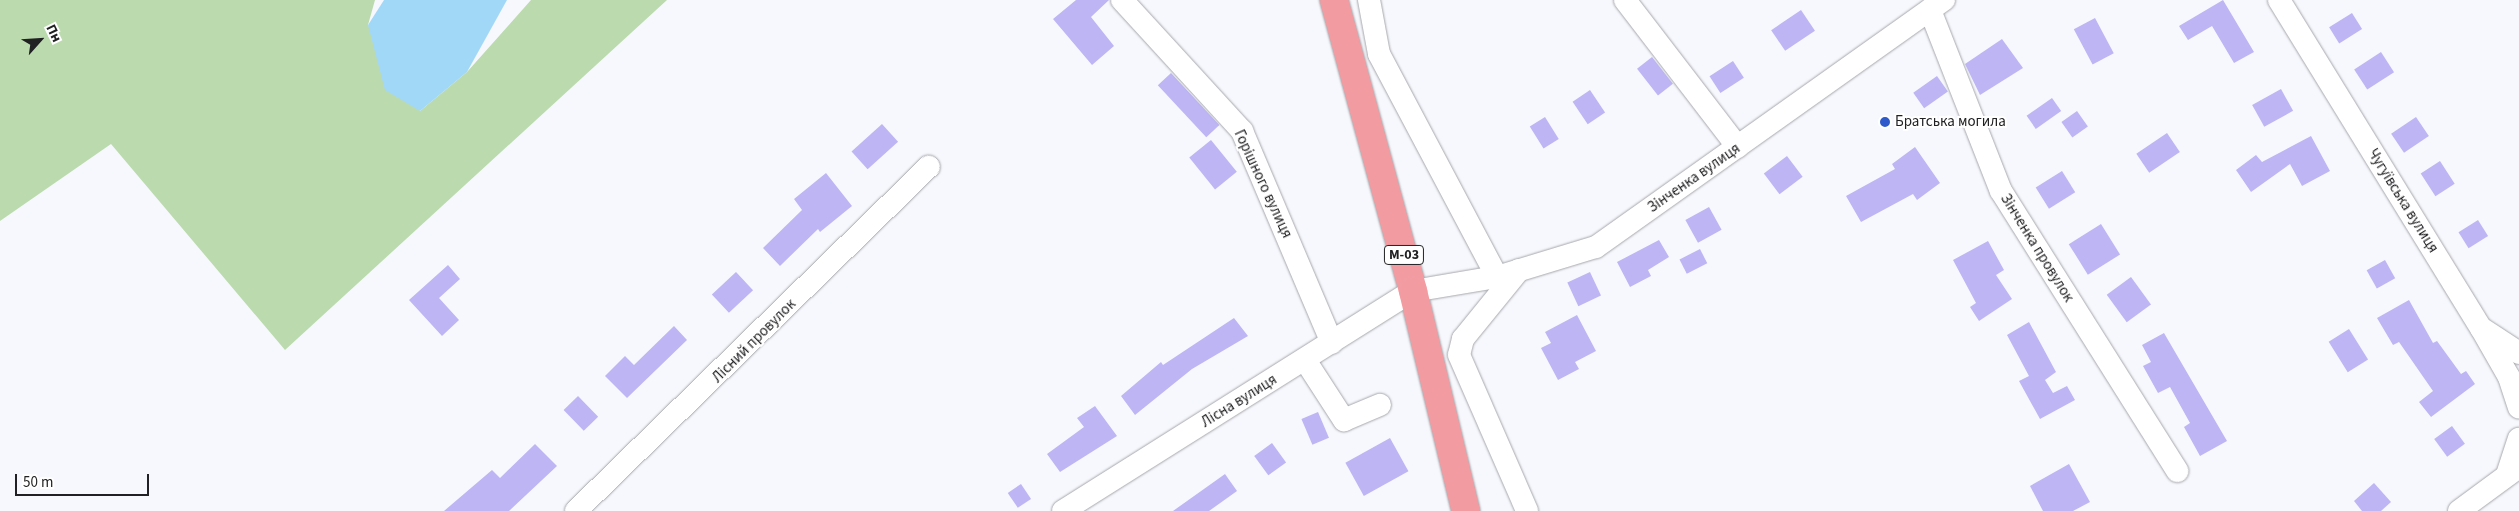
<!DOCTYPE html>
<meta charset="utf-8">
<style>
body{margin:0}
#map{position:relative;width:2519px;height:511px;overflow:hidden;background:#f7f8fd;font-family:"Source Sans 3",sans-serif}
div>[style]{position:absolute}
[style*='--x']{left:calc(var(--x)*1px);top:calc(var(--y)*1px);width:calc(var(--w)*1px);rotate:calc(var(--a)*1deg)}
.green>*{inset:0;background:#bbdaae}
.water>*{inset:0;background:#a2d8f7}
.building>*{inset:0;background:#bdb5f4;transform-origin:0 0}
.roads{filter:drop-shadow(0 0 1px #a6a7ac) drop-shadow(0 0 1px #a6a7ac)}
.minor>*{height:22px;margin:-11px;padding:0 11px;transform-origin:11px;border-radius:11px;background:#fff}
.highway>*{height:28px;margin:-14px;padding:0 14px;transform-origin:14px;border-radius:14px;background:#f29ca2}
.dots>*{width:14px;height:14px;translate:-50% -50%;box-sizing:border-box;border:2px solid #fff;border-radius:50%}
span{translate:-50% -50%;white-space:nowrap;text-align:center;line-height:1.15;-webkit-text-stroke:4px #fff;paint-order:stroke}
.shield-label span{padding:1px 4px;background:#fff;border:1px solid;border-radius:4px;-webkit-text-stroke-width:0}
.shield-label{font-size:14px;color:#212123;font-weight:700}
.poi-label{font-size:15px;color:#212123}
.left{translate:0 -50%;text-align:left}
.street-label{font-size:15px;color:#212123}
.north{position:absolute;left:15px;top:15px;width:50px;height:50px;-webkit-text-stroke:4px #fff;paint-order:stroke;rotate:64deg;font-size:14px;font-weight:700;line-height:20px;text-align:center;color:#212123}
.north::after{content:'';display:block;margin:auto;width:18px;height:22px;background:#212123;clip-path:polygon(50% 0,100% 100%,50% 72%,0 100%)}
.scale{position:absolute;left:15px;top:474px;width:134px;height:22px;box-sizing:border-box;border:2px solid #212123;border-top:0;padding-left:6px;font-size:15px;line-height:18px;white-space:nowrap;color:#212123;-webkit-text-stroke:4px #fff;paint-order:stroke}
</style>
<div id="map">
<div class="green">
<div style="clip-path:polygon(0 0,375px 0,368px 25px,420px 111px,467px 72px,531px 0,667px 0,285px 350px,111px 144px,0 221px)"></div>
</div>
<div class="water">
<div style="clip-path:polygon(384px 0,507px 0,467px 72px,420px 111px,385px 90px,368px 25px)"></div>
</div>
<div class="building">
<div style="clip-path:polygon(1076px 0,1109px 0,1091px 17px,1114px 46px,1092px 65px,1053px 19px)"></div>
<div style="clip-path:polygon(2223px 0,2254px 52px,2234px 63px,2212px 26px,2188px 40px,2179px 26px)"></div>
<div style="left:1801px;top:10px;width:25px;height:36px;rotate:56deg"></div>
<div style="left:2352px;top:13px;width:19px;height:27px;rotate:58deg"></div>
<div style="left:2095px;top:18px;width:40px;height:24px;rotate:62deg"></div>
<div style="clip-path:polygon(2002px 39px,2023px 68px,1980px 95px,1965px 64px)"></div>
<div style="left:2381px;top:52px;width:24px;height:32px;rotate:57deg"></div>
<div style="left:1652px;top:57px;width:34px;height:19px;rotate:52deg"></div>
<div style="left:1733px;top:61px;width:20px;height:28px;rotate:57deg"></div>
<div style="left:1171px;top:73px;width:71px;height:18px;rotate:47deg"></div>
<div style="left:1937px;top:76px;width:19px;height:29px;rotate:55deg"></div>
<div style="left:2281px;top:89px;width:25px;height:33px;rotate:61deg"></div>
<div style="left:1590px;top:90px;width:27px;height:21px;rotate:56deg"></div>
<div style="left:2052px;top:98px;width:16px;height:31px;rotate:55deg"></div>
<div style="left:2077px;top:111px;width:19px;height:19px;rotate:55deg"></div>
<div style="left:1545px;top:117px;width:26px;height:18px;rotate:58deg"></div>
<div style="left:2416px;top:117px;width:23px;height:30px;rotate:56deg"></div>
<div style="left:882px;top:124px;width:24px;height:41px;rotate:48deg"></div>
<div style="left:2167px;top:133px;width:23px;height:37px;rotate:56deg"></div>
<div style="clip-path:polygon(2311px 136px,2330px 171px,2302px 186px,2290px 164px,2251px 192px,2236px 170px,2256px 155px,2262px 162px)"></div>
<div style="left:1211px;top:140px;width:41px;height:28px;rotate:51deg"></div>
<div style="clip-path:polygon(1915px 147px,1940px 183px,1917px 200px,1913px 194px,1861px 222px,1846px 196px,1895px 169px,1892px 164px)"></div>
<div style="left:1787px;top:156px;width:26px;height:29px;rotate:53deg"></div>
<div style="left:2440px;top:161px;width:27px;height:23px;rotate:57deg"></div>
<div style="left:2062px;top:171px;width:25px;height:31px;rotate:58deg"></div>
<div style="clip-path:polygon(826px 173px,852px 206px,820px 232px,818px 229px,780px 266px,763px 248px,802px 210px,794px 199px)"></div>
<div style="left:1709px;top:207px;width:26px;height:27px;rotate:61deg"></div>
<div style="left:2478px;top:220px;width:19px;height:23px;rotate:58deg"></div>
<div style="left:2101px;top:224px;width:36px;height:38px;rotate:58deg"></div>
<div style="clip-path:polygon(1659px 240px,1669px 257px,1648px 270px,1651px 276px,1630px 287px,1617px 262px)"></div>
<div style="clip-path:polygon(1988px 241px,2004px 270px,1996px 275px,2012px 299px,1979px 321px,1970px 307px,1976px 303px,1953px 260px)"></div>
<div style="left:1700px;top:249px;width:16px;height:23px;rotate:63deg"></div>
<div style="left:2385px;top:260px;width:21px;height:21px;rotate:61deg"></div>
<div style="clip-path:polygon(448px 265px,460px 279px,439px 298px,459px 320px,442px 336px,409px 300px)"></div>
<div style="left:736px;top:272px;width:25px;height:33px;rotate:47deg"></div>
<div style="left:1590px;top:272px;width:26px;height:25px;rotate:65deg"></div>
<div style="left:2131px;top:277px;width:34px;height:30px;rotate:54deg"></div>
<div style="clip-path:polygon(2409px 300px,2433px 343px,2437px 341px,2461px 374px,2466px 371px,2475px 384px,2431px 417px,2419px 402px,2433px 391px,2399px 342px,2393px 345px,2377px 318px)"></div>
<div style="clip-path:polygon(1577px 315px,1596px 351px,1575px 362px,1579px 369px,1558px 380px,1541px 348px,1551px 343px,1545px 332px)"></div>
<div style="clip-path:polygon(1234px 318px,1248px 336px,1192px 369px,1135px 415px,1121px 396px,1161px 362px,1163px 365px)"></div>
<div style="clip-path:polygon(2029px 322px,2056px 372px,2045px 380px,2053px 393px,2067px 386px,2075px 400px,2040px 419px,2019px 381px,2029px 376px,2007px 335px)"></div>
<div style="clip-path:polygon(674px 326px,687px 340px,627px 398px,605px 376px,625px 356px,634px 365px)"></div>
<div style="left:2349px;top:329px;width:36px;height:24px;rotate:58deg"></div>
<div style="clip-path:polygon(2164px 333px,2227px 441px,2200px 456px,2184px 427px,2190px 423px,2170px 387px,2158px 393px,2143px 366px,2151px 362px,2142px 345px)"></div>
<div style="left:578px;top:396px;width:29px;height:20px;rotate:46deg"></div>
<div style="clip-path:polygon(1095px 406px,1117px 436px,1060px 472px,1047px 454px,1084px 427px,1077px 418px)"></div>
<div style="left:1318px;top:412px;width:28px;height:18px;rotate:67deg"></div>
<div style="left:2452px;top:426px;width:22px;height:22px;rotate:54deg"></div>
<div style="left:1390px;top:438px;width:38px;height:51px;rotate:61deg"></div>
<div style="left:1272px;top:443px;width:24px;height:22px;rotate:54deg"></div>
<div style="clip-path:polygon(535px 444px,557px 466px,509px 511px,444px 511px,492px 470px,500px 478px)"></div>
<div style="clip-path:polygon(2069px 464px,2090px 502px,2073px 511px,2043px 511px,2030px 486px)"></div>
<div style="clip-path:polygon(1225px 474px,1237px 491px,1209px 511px,1173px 511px)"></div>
<div style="clip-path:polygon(2374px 483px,2391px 502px,2381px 511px,2362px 511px,2354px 501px)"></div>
<div style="left:1021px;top:484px;width:18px;height:16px;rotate:56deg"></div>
</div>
<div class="roads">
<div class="minor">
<div style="--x:1122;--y:0;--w:178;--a:47.5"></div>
<div style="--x:1242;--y:131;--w:230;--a:67"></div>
<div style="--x:1369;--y:0;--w:55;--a:79.5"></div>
<div style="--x:1379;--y:54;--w:252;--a:62.1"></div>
<div style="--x:1625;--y:0;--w:185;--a:52.5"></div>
<div style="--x:2279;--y:0;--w:385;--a:58.4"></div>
<div style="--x:2481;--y:328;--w:56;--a:60.3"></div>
<div style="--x:2509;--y:377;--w:32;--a:72"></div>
<div style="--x:1930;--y:10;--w:194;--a:68.6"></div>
<div style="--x:2001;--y:191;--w:331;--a:57.8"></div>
<div style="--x:1519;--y:270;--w:89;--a:129.1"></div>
<div style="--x:1463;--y:339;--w:16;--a:104"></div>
<div style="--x:1459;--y:355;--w:170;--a:66.4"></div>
<div style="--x:2484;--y:330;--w:42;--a:33.3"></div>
<div style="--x:1305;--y:360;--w:72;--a:57"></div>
<div style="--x:1344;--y:420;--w:39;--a:-23"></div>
<div style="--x:2507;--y:475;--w:38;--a:-72"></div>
<div style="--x:576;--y:511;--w:493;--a:-44.3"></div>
<div style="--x:1063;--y:511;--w:413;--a:-32.2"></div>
<div style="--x:1413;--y:291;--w:85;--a:-9.5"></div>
<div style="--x:1497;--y:277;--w:103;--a:-16.9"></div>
<div style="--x:1596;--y:247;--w:427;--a:-35.4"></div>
<div style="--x:2459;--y:511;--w:74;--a:-36.3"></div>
</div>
<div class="highway">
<div style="--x:1334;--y:0;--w:302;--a:74.8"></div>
<div style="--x:1413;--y:291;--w:226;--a:76.5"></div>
</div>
</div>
<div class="dots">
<div style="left:1885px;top:122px;background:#2f5ac9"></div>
</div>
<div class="shield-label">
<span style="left:1404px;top:255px">М-03</span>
</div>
<div class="poi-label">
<span class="left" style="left:1895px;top:122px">Братська могила</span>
</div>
<div class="street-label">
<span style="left:1694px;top:178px;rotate:-35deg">Зінченка вулиця</span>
<span style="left:1263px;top:184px;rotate:65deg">Горішного вулиця</span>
<span style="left:2403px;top:201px;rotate:58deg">Чугуївська вулиця</span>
<span style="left:2037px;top:248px;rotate:58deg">Зінченка провулок</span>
<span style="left:754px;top:341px;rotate:-45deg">Лісний провулок</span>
<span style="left:1239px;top:401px;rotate:-32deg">Лісна вулиця</span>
</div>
<div class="north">Пн</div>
<div class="scale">50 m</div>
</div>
